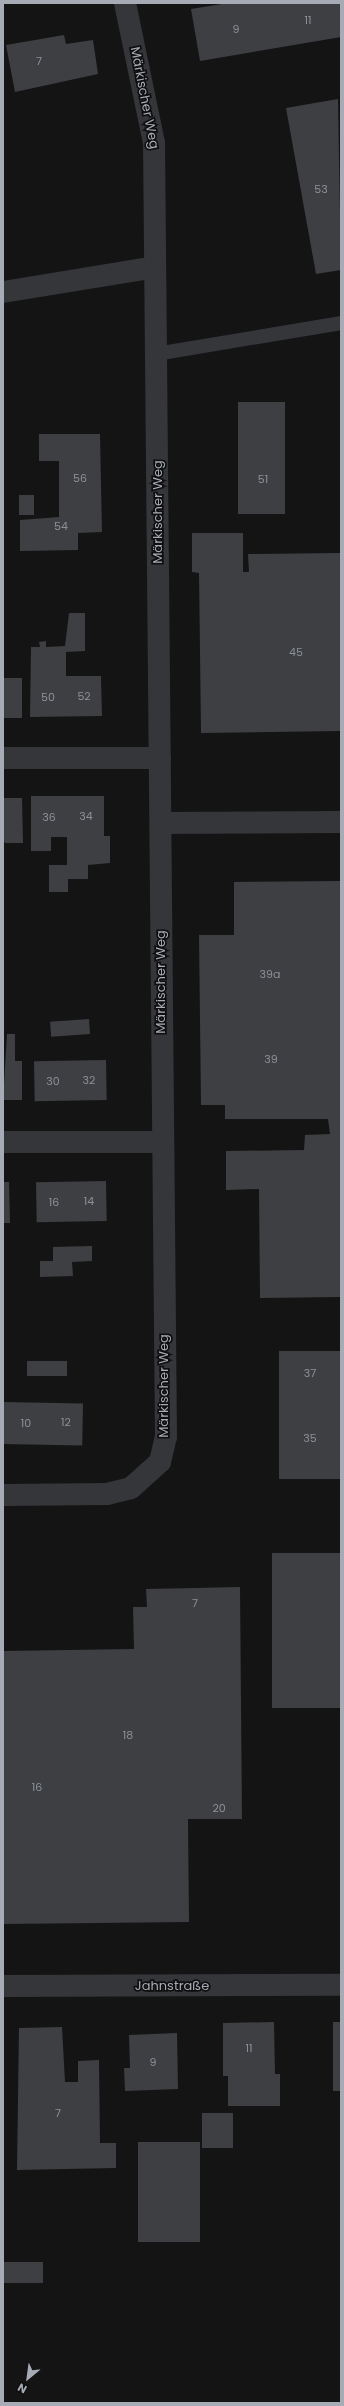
<!DOCTYPE html>
<meta charset="utf-8">
<style>
body{margin:0}
#map{position:relative;width:344px;height:2406px;overflow:hidden;background:#141415;font-family:Poppins,sans-serif}
div>[style]{position:absolute}
[style*='--x']{left:calc(var(--x)*1px);top:calc(var(--y)*1px);width:calc(var(--w)*1px);rotate:calc(var(--a)*1deg)}
.building>*{inset:0;background:#3e3f42;transform-origin:0 0}
.lane>*{height:14px;margin:-7px;padding:0 7px;transform-origin:7px;border-radius:7px;background:#35363a}
.street>*{height:22px;margin:-11px;padding:0 11px;transform-origin:11px;border-radius:11px;background:#35363a}
span{translate:-50% -50%;white-space:nowrap;text-align:center;line-height:1.15;-webkit-text-stroke:3.5px #0f0f10;paint-order:stroke}
.number-label{font-size:11px;color:#8c9098}
.number-label span{-webkit-text-stroke-width:0}
.street-label{font-size:13px;color:#a6abb5}
.frame{position:absolute;inset:0;border:4px solid #a6abb5;pointer-events:none}
.north{position:absolute;left:8px;top:2358px;width:40px;height:40px;-webkit-text-stroke:3px #0f0f10;paint-order:stroke;rotate:209deg;font-size:11px;font-weight:700;line-height:16px;text-align:center;color:#a6abb5}
.north::after{content:'';display:block;margin:auto;width:14px;height:18px;background:#a6abb5;clip-path:polygon(50% 0,100% 100%,50% 72%,0 100%)}
</style>
<div id="map">
<div class="building">
<div style="clip-path:polygon(228px 3px,341px 3px,341px 37px,200px 61px,191px 9px)"></div>
<div style="clip-path:polygon(64px 35px,66px 44px,93px 40px,98px 74px,15px 92px,6px 45px)"></div>
<div style="clip-path:polygon(338px 99px,341px 270px,316px 274px,286px 108px)"></div>
<div style="left:238px;top:402px;width:47px;height:112px"></div>
<div style="clip-path:polygon(39px 434px,100px 434px,102px 532px,78px 533px,78px 550px,20px 551px,20px 520px,59px 517px,59px 461px,39px 461px)"></div>
<div style="left:19px;top:495px;width:15px;height:20px"></div>
<div style="clip-path:polygon(192px 533px,243px 533px,243px 572px,249px 572px,248px 554px,341px 553px,341px 731px,201px 733px,199px 573px,192px 572px)"></div>
<div style="clip-path:polygon(69px 613px,85px 613px,85px 651px,66px 652px,66px 676px,101px 676px,102px 716px,30px 717px,31px 647px,40px 647px,39px 642px,46px 641px,46px 647px,65px 646px)"></div>
<div style="left:3px;top:678px;width:19px;height:40px"></div>
<div style="clip-path:polygon(31px 796px,104px 796px,104px 836px,110px 836px,110px 863px,88px 865px,88px 879px,68px 879px,68px 892px,49px 892px,49px 865px,67px 865px,67px 837px,51px 837px,51px 851px,31px 851px)"></div>
<div style="clip-path:polygon(3px 798px,22px 798px,23px 843px,5px 843px,3px 839px)"></div>
<div style="clip-path:polygon(341px 881px,341px 1297px,260px 1298px,259px 1189px,226px 1190px,226px 1151px,304px 1150px,305px 1135px,330px 1134px,328px 1119px,225px 1119px,225px 1105px,201px 1105px,199px 935px,234px 935px,234px 882px)"></div>
<div style="left:89px;top:1019px;width:15px;height:39px;rotate:86deg"></div>
<div style="clip-path:polygon(7px 1034px,15px 1034px,15px 1061px,22px 1061px,22px 1100px,3px 1100px)"></div>
<div style="left:106px;top:1060px;width:40px;height:72px;rotate:89deg"></div>
<div style="left:106px;top:1181px;width:40px;height:70px;rotate:89deg"></div>
<div style="clip-path:polygon(3px 1182px,9px 1182px,10px 1223px,3px 1223px)"></div>
<div style="clip-path:polygon(92px 1246px,92px 1261px,72px 1262px,73px 1276px,40px 1277px,40px 1261px,53px 1261px,53px 1247px)"></div>
<div style="left:341px;top:1351px;width:128px;height:62px;rotate:90deg"></div>
<div style="left:67px;top:1361px;width:15px;height:40px;rotate:90deg"></div>
<div style="left:3px;top:1402px;width:80px;height:42px;rotate:1deg"></div>
<div style="left:341px;top:1553px;width:155px;height:69px;rotate:90deg"></div>
<div style="clip-path:polygon(240px 1587px,242px 1819px,188px 1819px,189px 1922px,3px 1924px,3px 1651px,134px 1649px,133px 1607px,147px 1607px,146px 1589px)"></div>
<div style="clip-path:polygon(274px 2022px,275px 2074px,280px 2074px,280px 2106px,228px 2106px,228px 2076px,223px 2076px,223px 2023px)"></div>
<div style="left:333px;top:2022px;width:8px;height:69px"></div>
<div style="clip-path:polygon(62px 2027px,65px 2082px,78px 2082px,78px 2061px,99px 2060px,100px 2143px,116px 2143px,116px 2168px,17px 2170px,19px 2028px)"></div>
<div style="clip-path:polygon(177px 2033px,178px 2089px,125px 2091px,124px 2068px,130px 2068px,129px 2035px)"></div>
<div style="left:202px;top:2113px;width:31px;height:35px"></div>
<div style="left:200px;top:2142px;width:100px;height:62px;rotate:90deg"></div>
<div style="left:3px;top:2262px;width:40px;height:21px"></div>
</div>
<div class="lane">
<div style="--x:156;--y:354;--w:188;--a:-9.5"></div>
</div>
<div class="street">
<div style="--x:3;--y:292;--w:154;--a:-9.3"></div>
<div style="--x:3;--y:758;--w:157;--a:0"></div>
<div style="--x:161;--y:823;--w:180;--a:-0.3"></div>
<div style="--x:3;--y:1142;--w:158;--a:0"></div>
<div style="--x:3;--y:1495;--w:104;--a:-0.6"></div>
<div style="--x:107;--y:1494;--w:25;--a:-14"></div>
<div style="--x:131;--y:1488;--w:39;--a:-42"></div>
<div style="--x:160;--y:1462;--w:26;--a:-77"></div>
<div style="--x:166;--y:1437;--w:1294;--a:-90.53"></div>
<div style="--x:154;--y:143;--w:143;--a:-101.7"></div>
<div style="--x:3;--y:1986;--w:338;--a:-0.2"></div>
</div>
<div class="number-label">
<span style="left:308px;top:20px">11</span>
<span style="left:236px;top:29px">9</span>
<span style="left:39px;top:61px">7</span>
<span style="left:321px;top:189px">53</span>
<span style="left:80px;top:478px">56</span>
<span style="left:263px;top:479px">51</span>
<span style="left:61px;top:526px">54</span>
<span style="left:296px;top:652px">45</span>
<span style="left:84px;top:696px">52</span>
<span style="left:48px;top:697px">50</span>
<span style="left:86px;top:816px">34</span>
<span style="left:49px;top:817px">36</span>
<span style="left:270px;top:974px">39a</span>
<span style="left:271px;top:1059px">39</span>
<span style="left:89px;top:1080px">32</span>
<span style="left:53px;top:1081px">30</span>
<span style="left:89px;top:1201px">14</span>
<span style="left:54px;top:1202px">16</span>
<span style="left:310px;top:1373px">37</span>
<span style="left:66px;top:1422px">12</span>
<span style="left:26px;top:1423px">10</span>
<span style="left:310px;top:1438px">35</span>
<span style="left:195px;top:1603px">7</span>
<span style="left:128px;top:1735px">18</span>
<span style="left:37px;top:1787px">16</span>
<span style="left:219px;top:1808px">20</span>
<span style="left:249px;top:2048px">11</span>
<span style="left:153px;top:2062px">9</span>
<span style="left:58px;top:2113px">7</span>
</div>
<div class="street-label">
<span style="left:144px;top:98px;rotate:79deg">Märkischer Weg</span>
<span style="left:158px;top:512px;rotate:-90deg">Märkischer Weg</span>
<span style="left:161px;top:982px;rotate:-90deg">Märkischer Weg</span>
<span style="left:164px;top:1386px;rotate:-90deg">Märkischer Weg</span>
<span style="left:172px;top:1986px">Jahnstraße</span>
</div>
<div class="frame"></div>
<div class="north">N</div>
</div>
